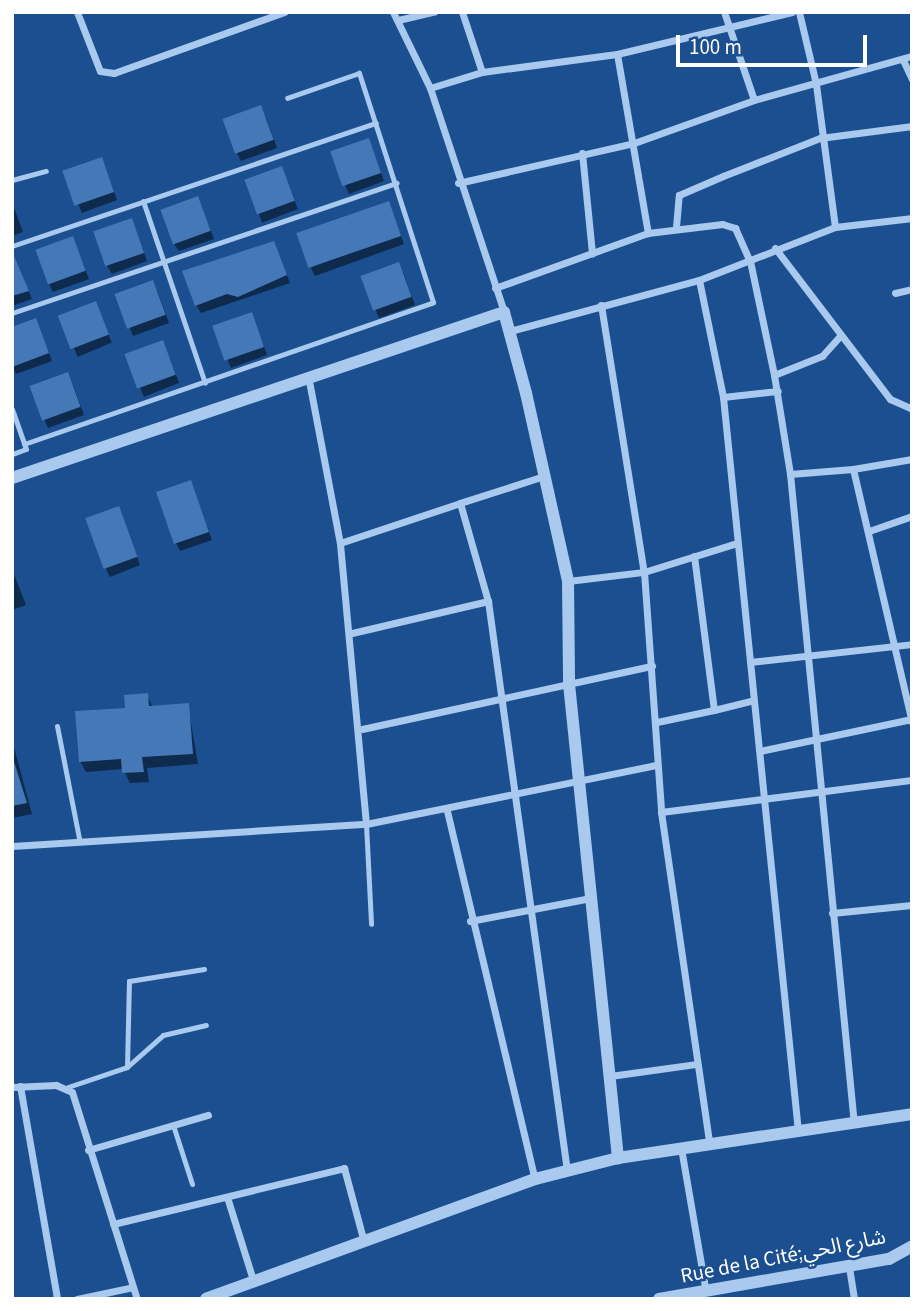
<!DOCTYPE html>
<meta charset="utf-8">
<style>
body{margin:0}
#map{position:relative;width:924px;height:1311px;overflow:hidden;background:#1b4f8f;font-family:"Source Sans 3","Noto Sans Arabic",sans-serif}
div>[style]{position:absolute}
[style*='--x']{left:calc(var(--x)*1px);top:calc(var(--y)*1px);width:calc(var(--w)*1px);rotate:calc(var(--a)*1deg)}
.shadow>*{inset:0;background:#0007;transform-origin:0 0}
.building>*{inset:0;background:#4478b7;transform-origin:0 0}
.service>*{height:5px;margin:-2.5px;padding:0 2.5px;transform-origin:2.5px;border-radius:2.5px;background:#a9c9ee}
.minor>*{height:7px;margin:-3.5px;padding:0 3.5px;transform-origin:3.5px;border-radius:3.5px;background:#a9c9ee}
.tertiary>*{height:12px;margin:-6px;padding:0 6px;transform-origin:6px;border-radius:6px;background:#a9c9ee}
span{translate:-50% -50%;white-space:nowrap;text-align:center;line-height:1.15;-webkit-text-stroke:5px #1b4f8f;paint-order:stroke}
.street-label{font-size:21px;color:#fff}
.frame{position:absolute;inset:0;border:14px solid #fff;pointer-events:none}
.scale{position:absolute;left:676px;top:35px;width:191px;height:32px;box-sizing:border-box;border:4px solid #fff;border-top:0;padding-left:9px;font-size:21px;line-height:24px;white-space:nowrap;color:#fff;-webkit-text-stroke:5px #1b4f8f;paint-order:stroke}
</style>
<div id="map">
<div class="shadow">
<div style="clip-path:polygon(265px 115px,277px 148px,241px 161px,237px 153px)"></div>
<div style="clip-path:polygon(372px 148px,384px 181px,349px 194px,332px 153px)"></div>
<div style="clip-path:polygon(105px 167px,117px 200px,82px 213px,65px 173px)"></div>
<div style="left:282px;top:168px;width:44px;height:38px;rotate:69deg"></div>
<div style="clip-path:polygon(198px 198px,214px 239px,179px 251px,174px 244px)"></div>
<div style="clip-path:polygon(12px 202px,23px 232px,12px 236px)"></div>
<div style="clip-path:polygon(388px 203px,404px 244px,315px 276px,311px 268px)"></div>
<div style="clip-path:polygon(135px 228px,147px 261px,112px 274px,107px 266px)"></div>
<div style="clip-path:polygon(73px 238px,89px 279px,53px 292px,49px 284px)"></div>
<div style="clip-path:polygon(274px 243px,290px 283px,201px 313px,196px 305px)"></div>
<div style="clip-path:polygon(15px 258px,32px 299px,12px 306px,12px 259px)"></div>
<div style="clip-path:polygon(403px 272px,415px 305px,379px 318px,362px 277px)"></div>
<div style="clip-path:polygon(157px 290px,169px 323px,133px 336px,117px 295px)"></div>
<div style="left:95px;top:303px;width:43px;height:37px;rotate:67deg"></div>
<div style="clip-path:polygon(36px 320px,52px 361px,16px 374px,12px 367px)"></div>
<div style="clip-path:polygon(255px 322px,267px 355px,231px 368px,215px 328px)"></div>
<div style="left:163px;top:343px;width:43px;height:38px;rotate:68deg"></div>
<div style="clip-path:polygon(72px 382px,84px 415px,48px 428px,31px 388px)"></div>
<div style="clip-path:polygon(190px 482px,212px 540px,180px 551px,176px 543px)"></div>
<div style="clip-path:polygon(122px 516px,140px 565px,110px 577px,106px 569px)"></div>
<div style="clip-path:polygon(12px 569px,26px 605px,12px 610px)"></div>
<div style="clip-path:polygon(147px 695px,153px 708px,188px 705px,198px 764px,147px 768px,149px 782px,130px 783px,123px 769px,86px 772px,80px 761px)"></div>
<div style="clip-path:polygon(12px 740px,32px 814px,12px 818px)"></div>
</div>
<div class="building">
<div style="left:261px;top:105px;width:37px;height:41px;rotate:70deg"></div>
<div style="left:369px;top:138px;width:37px;height:41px;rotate:71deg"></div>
<div style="left:102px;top:157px;width:37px;height:42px;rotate:71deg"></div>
<div style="left:282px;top:166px;width:37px;height:40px;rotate:70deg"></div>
<div style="left:198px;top:196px;width:37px;height:40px;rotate:70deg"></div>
<div style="left:389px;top:201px;width:37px;height:98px;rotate:71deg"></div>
<div style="left:132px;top:218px;width:37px;height:41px;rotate:71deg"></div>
<div style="left:73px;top:236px;width:37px;height:40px;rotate:70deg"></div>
<div style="clip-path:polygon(274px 241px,287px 275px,238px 297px,227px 294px,195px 306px,182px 271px)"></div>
<div style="clip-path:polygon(12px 251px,29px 291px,12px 296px)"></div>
<div style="left:399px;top:262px;width:37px;height:41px;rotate:70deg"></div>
<div style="left:153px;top:280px;width:37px;height:41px;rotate:70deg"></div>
<div style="left:96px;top:301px;width:36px;height:41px;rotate:69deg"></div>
<div style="left:252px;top:312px;width:37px;height:42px;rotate:71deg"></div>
<div style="clip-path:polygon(36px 318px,49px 353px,12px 367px,12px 327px)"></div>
<div style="left:163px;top:340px;width:37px;height:41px;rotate:70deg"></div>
<div style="left:68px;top:372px;width:37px;height:41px;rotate:70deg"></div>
<div style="left:191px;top:480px;width:55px;height:37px;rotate:71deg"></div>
<div style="left:119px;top:506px;width:54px;height:36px;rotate:70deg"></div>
<div style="clip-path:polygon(148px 693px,149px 706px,189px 703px,193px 754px,142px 757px,144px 772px,122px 773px,121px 759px,79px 762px,75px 711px,125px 708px,124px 695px)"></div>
<div style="clip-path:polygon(12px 755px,27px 803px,12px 806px)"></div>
</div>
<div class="service">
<div style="--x:12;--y:180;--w:35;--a:-15"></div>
<div style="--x:143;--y:201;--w:192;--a:71.2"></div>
<div style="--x:12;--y:246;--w:384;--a:-18.7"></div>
<div style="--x:12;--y:313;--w:406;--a:-18.7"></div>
<div style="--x:12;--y:409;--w:42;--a:70.7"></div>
<div style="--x:26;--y:449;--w:15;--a:160"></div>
<div style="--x:24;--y:444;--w:433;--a:-19.1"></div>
<div style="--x:433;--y:302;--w:241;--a:-107.9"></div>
<div style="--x:359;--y:73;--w:76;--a:160.9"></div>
<div style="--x:57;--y:726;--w:114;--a:78.9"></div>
<div style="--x:366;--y:824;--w:100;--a:87.1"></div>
<div style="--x:127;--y:1067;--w:48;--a:-41.6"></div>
<div style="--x:163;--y:1035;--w:44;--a:-13.1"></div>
<div style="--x:68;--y:1087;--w:62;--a:-18.7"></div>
<div style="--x:127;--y:1067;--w:86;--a:-88.7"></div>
<div style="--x:129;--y:981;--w:76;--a:-9.1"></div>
<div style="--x:173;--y:1125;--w:62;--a:72.1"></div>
</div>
<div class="minor">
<div style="--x:77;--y:12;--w:63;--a:68.7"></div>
<div style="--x:100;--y:71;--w:14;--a:8"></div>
<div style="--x:114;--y:73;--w:181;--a:-19.7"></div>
<div style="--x:393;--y:12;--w:85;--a:64"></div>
<div style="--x:430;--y:88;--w:236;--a:71.7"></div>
<div style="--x:462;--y:12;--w:63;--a:71.6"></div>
<div style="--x:398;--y:20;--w:37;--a:-13"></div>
<div style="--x:617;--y:54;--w:180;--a:-13.5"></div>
<div style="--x:903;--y:60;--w:21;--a:65"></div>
<div style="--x:430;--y:88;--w:54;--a:-17.1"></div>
<div style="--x:482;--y:72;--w:136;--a:-7.6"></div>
<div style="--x:617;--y:54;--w:182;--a:80.2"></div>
<div style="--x:754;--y:100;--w:164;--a:-15.6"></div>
<div style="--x:582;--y:153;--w:101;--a:84.3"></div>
<div style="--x:458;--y:183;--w:180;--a:-12.8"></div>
<div style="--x:634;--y:143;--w:127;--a:-19.7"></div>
<div style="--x:754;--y:100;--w:93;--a:-108.8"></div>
<div style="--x:676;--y:227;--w:32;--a:-85"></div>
<div style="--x:679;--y:195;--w:48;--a:-23.4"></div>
<div style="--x:723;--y:176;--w:104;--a:-21.4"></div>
<div style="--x:820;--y:138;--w:93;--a:-7.4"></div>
<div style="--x:835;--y:227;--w:78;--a:-6.7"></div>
<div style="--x:775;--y:248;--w:190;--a:52.7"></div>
<div style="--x:890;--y:399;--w:24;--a:24"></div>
<div style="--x:699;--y:280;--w:119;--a:78.4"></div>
<div style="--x:723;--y:397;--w:739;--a:84.17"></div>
<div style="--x:495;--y:288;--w:163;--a:-19.8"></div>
<div style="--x:648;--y:233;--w:75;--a:-6.9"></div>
<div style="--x:722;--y:224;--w:14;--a:17"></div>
<div style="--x:735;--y:228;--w:36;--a:66"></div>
<div style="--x:750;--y:261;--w:116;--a:78.1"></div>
<div style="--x:774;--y:375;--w:52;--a:-21.6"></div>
<div style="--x:822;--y:356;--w:25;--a:-48"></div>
<div style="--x:895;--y:293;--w:17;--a:-13"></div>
<div style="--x:601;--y:305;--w:270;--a:80.9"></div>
<div style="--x:644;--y:572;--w:241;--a:85.9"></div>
<div style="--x:661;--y:812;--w:333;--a:81.7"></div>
<div style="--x:510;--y:331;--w:196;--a:-15.1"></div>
<div style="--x:699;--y:280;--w:146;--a:-21.3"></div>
<div style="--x:835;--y:227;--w:144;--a:-97.6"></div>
<div style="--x:816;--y:84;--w:74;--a:-103.3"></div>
<div style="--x:774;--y:375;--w:100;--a:80.8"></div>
<div style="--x:790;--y:474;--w:653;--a:84.38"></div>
<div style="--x:309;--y:381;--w:165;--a:79.2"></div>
<div style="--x:340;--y:543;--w:126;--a:-18.4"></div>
<div style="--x:723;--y:397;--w:55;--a:-6.2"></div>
<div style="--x:912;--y:459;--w:60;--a:170.4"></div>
<div style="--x:853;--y:469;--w:260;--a:76.9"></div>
<div style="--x:790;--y:474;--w:63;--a:-4.5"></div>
<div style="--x:544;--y:476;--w:88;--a:162.2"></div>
<div style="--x:460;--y:503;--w:102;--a:74.1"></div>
<div style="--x:488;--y:601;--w:575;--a:82.11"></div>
<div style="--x:869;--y:531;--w:46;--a:-19.2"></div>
<div style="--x:694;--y:556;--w:155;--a:82.6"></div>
<div style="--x:714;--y:710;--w:38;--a:-14"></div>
<div style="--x:568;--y:581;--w:77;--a:-6.8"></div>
<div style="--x:644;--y:572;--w:97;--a:-17.3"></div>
<div style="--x:352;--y:633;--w:140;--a:-13.2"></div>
<div style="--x:750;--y:662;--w:163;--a:-6.3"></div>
<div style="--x:657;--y:722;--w:58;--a:-11.9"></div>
<div style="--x:362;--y:729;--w:297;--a:-12.3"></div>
<div style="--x:760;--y:751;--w:155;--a:-11.9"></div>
<div style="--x:447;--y:811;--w:378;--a:76.6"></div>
<div style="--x:661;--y:812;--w:253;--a:-7.3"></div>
<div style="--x:366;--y:824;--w:297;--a:-11.5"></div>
<div style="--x:12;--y:846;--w:355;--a:-3.6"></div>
<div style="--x:366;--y:824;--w:282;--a:-95.3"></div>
<div style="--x:832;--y:913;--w:80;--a:-5.7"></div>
<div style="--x:470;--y:921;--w:123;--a:-10.8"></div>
<div style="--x:610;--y:1076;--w:88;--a:-7.9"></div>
<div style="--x:20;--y:1086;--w:216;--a:80.1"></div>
<div style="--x:12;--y:1087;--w:44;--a:-2.6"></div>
<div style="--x:56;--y:1085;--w:17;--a:24"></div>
<div style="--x:72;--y:1092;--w:217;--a:72.6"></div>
<div style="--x:681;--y:1148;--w:146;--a:80.2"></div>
<div style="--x:88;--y:1150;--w:125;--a:-16.3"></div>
<div style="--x:227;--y:1197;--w:87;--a:72.6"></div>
<div style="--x:113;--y:1224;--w:238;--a:-13.6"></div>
<div style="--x:344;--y:1168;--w:77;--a:74.9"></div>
<div style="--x:849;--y:1267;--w:32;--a:81"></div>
<div style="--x:77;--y:1299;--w:57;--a:-12.1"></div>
</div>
<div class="tertiary">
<div style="--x:12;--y:478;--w:519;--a:-18.64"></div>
<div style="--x:504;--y:312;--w:84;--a:74.8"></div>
<div style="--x:526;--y:393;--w:193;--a:77.4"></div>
<div style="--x:568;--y:581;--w:103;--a:89.4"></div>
<div style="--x:569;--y:684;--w:477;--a:84.1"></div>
<div style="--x:618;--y:1158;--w:86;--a:165.8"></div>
<div style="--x:535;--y:1179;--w:350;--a:160"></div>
<div style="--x:618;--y:1158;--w:297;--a:-8.5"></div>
<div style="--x:659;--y:1299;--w:233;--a:-9.9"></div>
<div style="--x:889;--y:1259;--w:26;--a:-29"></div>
</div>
<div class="street-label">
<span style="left:783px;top:1256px;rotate:-11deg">Rue de la Cité;شارع الحي</span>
</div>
<div class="frame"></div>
<div class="scale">100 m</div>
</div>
